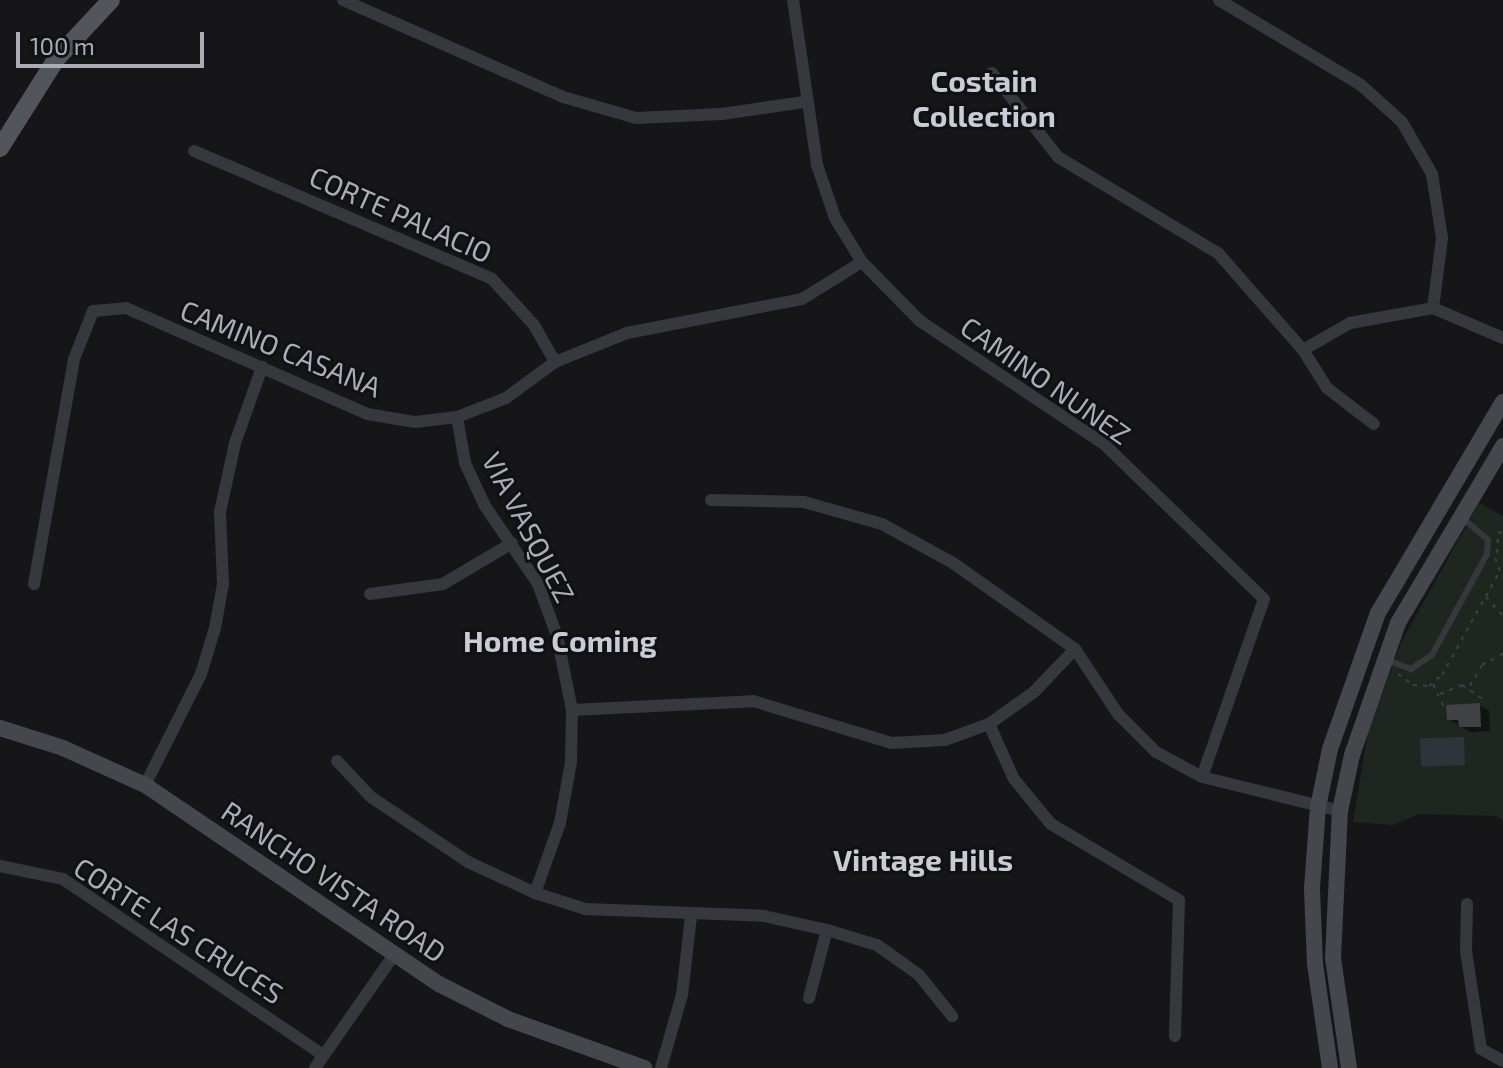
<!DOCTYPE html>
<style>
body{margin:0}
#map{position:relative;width:1503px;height:1068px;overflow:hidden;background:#161618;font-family:"Exo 2",sans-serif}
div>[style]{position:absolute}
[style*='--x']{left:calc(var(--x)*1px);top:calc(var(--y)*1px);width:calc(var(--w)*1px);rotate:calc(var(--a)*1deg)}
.green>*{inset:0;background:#1e261f}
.water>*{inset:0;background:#2c353c;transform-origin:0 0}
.shadow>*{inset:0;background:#0007}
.building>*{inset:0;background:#404145}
.path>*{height:2px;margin-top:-1px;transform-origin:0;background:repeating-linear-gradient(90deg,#3d3f44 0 4px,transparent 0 10px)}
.service>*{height:6px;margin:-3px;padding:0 3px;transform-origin:3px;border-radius:3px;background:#37383d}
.minor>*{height:12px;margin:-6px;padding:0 6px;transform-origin:6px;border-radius:6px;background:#37383d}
.secondary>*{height:16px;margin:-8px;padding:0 8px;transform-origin:8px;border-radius:8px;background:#45474d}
.primary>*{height:18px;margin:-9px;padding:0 9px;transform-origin:9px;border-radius:9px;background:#53555c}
span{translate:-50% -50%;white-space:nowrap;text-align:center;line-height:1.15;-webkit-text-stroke:6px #111113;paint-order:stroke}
.street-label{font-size:28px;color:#a8adb8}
.neighbourhood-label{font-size:30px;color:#c9ccd4;font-weight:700}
.scale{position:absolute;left:16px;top:32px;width:188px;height:36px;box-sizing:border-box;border:4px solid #a8adb8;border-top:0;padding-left:10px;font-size:24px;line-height:28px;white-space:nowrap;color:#a8adb8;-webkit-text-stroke:6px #111113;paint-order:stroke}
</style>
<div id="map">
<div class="green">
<div style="clip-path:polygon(1479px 503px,1503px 516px,1503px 821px,1497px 816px,1420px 814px,1393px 825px,1353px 822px,1368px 732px,1402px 641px)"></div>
</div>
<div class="water">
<div style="left:1464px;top:737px;width:28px;height:44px;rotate:88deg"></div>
</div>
<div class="shadow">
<div style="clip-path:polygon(1480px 705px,1489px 711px,1490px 731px,1470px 732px,1449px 719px)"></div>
</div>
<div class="building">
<div style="clip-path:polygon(1480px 703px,1481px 727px,1459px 727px,1458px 720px,1447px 720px,1446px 705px)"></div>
</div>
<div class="path">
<div style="--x:1497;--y:553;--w:20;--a:-87"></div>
<div style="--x:1498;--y:533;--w:5;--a:-11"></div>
<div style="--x:1486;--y:597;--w:25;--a:48"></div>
<div style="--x:1398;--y:674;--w:19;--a:36"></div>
<div style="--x:1413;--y:685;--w:16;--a:4"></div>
<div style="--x:1429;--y:686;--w:17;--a:-40"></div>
<div style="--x:1442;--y:675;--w:119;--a:-60.9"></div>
<div style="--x:1500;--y:571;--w:14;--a:-111"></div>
<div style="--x:1433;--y:684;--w:26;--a:65"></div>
<div style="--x:1470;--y:686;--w:24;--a:-60"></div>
<div style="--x:1482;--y:665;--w:24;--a:-28"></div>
<div style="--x:1440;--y:694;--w:24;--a:-22"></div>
<div style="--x:1462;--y:685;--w:25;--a:34"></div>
</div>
<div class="service">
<div style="--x:1387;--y:660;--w:26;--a:21"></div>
<div style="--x:1411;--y:669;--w:25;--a:-34"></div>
<div style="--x:1432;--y:655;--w:115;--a:-61.4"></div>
<div style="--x:1487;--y:554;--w:14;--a:-86"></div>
<div style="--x:1488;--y:540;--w:32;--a:-139"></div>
</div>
<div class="minor">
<div style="--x:343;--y:0;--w:240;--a:23.8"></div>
<div style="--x:563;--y:97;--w:76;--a:16"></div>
<div style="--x:636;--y:118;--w:86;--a:-2.7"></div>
<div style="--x:722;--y:114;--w:83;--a:-8.3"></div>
<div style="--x:793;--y:0;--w:167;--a:81.7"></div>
<div style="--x:817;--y:165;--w:56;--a:71.2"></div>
<div style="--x:835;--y:218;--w:52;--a:58.5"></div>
<div style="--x:862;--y:262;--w:83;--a:45.5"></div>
<div style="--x:920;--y:321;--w:223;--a:33.8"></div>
<div style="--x:1105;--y:445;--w:221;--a:44.1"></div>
<div style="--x:1264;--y:599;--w:188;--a:109.2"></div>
<div style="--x:1219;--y:0;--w:165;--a:30.9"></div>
<div style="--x:1361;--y:85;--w:55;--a:42.1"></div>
<div style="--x:1402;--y:122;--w:60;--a:60"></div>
<div style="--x:1432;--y:174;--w:65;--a:81.1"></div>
<div style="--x:1442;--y:238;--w:71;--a:97.3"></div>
<div style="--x:992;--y:73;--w:107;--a:51.8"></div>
<div style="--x:1058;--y:157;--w:187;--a:31"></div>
<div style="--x:1218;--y:253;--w:129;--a:48.8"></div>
<div style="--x:1303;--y:350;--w:45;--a:57.7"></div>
<div style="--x:1327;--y:388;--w:59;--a:37.5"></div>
<div style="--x:194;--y:151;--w:324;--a:23.2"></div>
<div style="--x:492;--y:279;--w:62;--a:47.6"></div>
<div style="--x:534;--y:325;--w:43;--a:60.4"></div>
<div style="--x:1303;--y:350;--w:54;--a:-29.9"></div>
<div style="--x:1350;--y:323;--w:84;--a:-10.2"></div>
<div style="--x:1433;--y:308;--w:76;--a:23.2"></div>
<div style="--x:457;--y:417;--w:47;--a:80.1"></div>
<div style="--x:465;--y:463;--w:47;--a:65.1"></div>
<div style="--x:485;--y:506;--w:94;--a:55.8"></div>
<div style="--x:538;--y:584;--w:55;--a:69.9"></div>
<div style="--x:557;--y:636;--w:76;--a:78.5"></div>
<div style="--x:572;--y:710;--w:52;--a:91.1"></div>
<div style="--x:571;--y:762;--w:62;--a:100.2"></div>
<div style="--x:560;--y:823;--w:74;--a:109.7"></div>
<div style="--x:711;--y:500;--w:93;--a:1.2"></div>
<div style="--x:804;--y:502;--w:81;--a:15.8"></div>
<div style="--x:882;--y:524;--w:81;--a:28.8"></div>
<div style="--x:953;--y:563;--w:149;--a:35.2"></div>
<div style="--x:1075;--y:649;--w:78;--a:56.5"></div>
<div style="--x:1118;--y:714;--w:54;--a:45"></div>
<div style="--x:1156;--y:752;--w:52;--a:28.5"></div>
<div style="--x:1202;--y:777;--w:142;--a:13.8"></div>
<div style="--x:34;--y:584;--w:229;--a:-79.9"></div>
<div style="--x:74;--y:359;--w:52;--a:-68.4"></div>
<div style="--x:93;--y:311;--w:33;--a:-5"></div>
<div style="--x:126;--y:308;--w:263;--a:23.7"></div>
<div style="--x:367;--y:414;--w:49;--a:9.5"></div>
<div style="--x:415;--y:422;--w:42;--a:-6.8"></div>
<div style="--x:457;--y:417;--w:53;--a:-21.2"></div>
<div style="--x:506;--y:398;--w:61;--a:-36.3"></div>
<div style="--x:555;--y:362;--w:78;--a:-21.9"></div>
<div style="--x:627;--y:333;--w:178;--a:-11"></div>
<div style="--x:802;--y:299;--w:70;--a:-31.7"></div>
<div style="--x:370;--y:594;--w:74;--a:-7.8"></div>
<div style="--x:443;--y:584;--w:80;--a:-30.7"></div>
<div style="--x:572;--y:710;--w:181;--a:-2.8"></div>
<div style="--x:753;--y:701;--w:144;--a:16.9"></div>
<div style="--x:891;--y:743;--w:54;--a:-3.2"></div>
<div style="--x:945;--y:740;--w:47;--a:-20"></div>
<div style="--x:989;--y:724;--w:55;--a:-35.4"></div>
<div style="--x:1034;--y:692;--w:59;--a:-46.4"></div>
<div style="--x:989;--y:724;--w:60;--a:65.6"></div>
<div style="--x:1014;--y:779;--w:58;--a:50.6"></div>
<div style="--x:1051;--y:824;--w:149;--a:30.7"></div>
<div style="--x:1179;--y:900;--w:136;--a:91.7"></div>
<div style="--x:337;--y:761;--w:50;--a:46.6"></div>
<div style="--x:371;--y:797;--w:117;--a:33.8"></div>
<div style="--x:468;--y:862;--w:74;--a:24.8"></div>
<div style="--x:535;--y:893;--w:52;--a:17.7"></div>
<div style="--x:585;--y:909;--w:179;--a:2.2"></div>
<div style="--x:764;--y:916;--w:65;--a:12.5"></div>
<div style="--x:827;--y:930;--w:52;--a:16.7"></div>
<div style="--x:877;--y:945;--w:52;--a:35.5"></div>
<div style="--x:919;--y:975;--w:53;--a:51.2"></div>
<div style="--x:145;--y:785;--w:124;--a:-63.2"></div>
<div style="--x:201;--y:674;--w:48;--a:-73.1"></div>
<div style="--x:215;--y:628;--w:45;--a:-79.7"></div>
<div style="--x:223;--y:584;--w:72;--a:-92.4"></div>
<div style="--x:220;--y:512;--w:71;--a:-77.7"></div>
<div style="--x:235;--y:443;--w:81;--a:-70.4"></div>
<div style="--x:0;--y:866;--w:64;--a:11.7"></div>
<div style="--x:63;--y:879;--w:314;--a:34.1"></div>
<div style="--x:1467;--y:904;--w:47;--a:91.2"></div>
<div style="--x:1466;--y:951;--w:99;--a:81.3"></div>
<div style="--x:1481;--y:1049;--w:25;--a:29"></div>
<div style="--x:809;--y:998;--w:70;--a:-75.2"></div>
<div style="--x:315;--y:1068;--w:136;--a:-55.1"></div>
<div style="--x:661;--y:1068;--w:76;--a:-74"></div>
<div style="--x:682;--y:995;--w:80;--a:-83.5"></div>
</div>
<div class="secondary">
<div style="--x:0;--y:728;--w:66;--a:17.6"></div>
<div style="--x:63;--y:748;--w:90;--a:24.3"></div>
<div style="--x:145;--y:785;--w:355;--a:34.1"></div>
<div style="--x:439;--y:984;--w:77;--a:26.9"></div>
<div style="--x:508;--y:1019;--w:145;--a:19.8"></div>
<div style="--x:1330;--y:1068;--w:105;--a:-98.2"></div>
<div style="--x:1315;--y:964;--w:76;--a:-92.3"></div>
<div style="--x:1312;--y:888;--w:81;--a:-85.8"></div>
<div style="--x:1318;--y:807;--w:59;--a:-78.3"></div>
<div style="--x:1330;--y:749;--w:144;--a:-70.6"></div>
<div style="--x:1378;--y:613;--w:245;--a:-59.4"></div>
<div style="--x:1349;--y:1068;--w:111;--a:-98.3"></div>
<div style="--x:1333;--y:958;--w:147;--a:-87.3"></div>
<div style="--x:1340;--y:811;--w:57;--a:-77.9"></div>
<div style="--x:1352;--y:755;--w:140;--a:-70.8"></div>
<div style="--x:1398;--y:623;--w:206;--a:-59.3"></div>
</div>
<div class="primary">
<div style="--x:0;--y:148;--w:107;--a:-57.7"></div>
<div style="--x:57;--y:58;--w:79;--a:-47"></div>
</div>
<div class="street-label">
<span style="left:401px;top:214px;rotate:24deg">CORTE PALACIO</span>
<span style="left:281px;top:348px;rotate:22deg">CAMINO CASANA</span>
<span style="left:1046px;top:380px;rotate:35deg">CAMINO NUNEZ</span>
<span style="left:529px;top:527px;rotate:62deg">VIA VASQUEZ</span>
<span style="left:334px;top:881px;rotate:34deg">RANCHO VISTA ROAD</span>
<span style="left:179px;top:930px;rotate:33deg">CORTE LAS CRUCES</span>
</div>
<div class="neighbourhood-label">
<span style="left:984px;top:97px">Costain<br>Collection</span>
<span style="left:560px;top:640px">Home Coming</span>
<span style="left:923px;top:859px">Vintage Hills</span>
</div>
<div class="scale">100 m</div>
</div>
